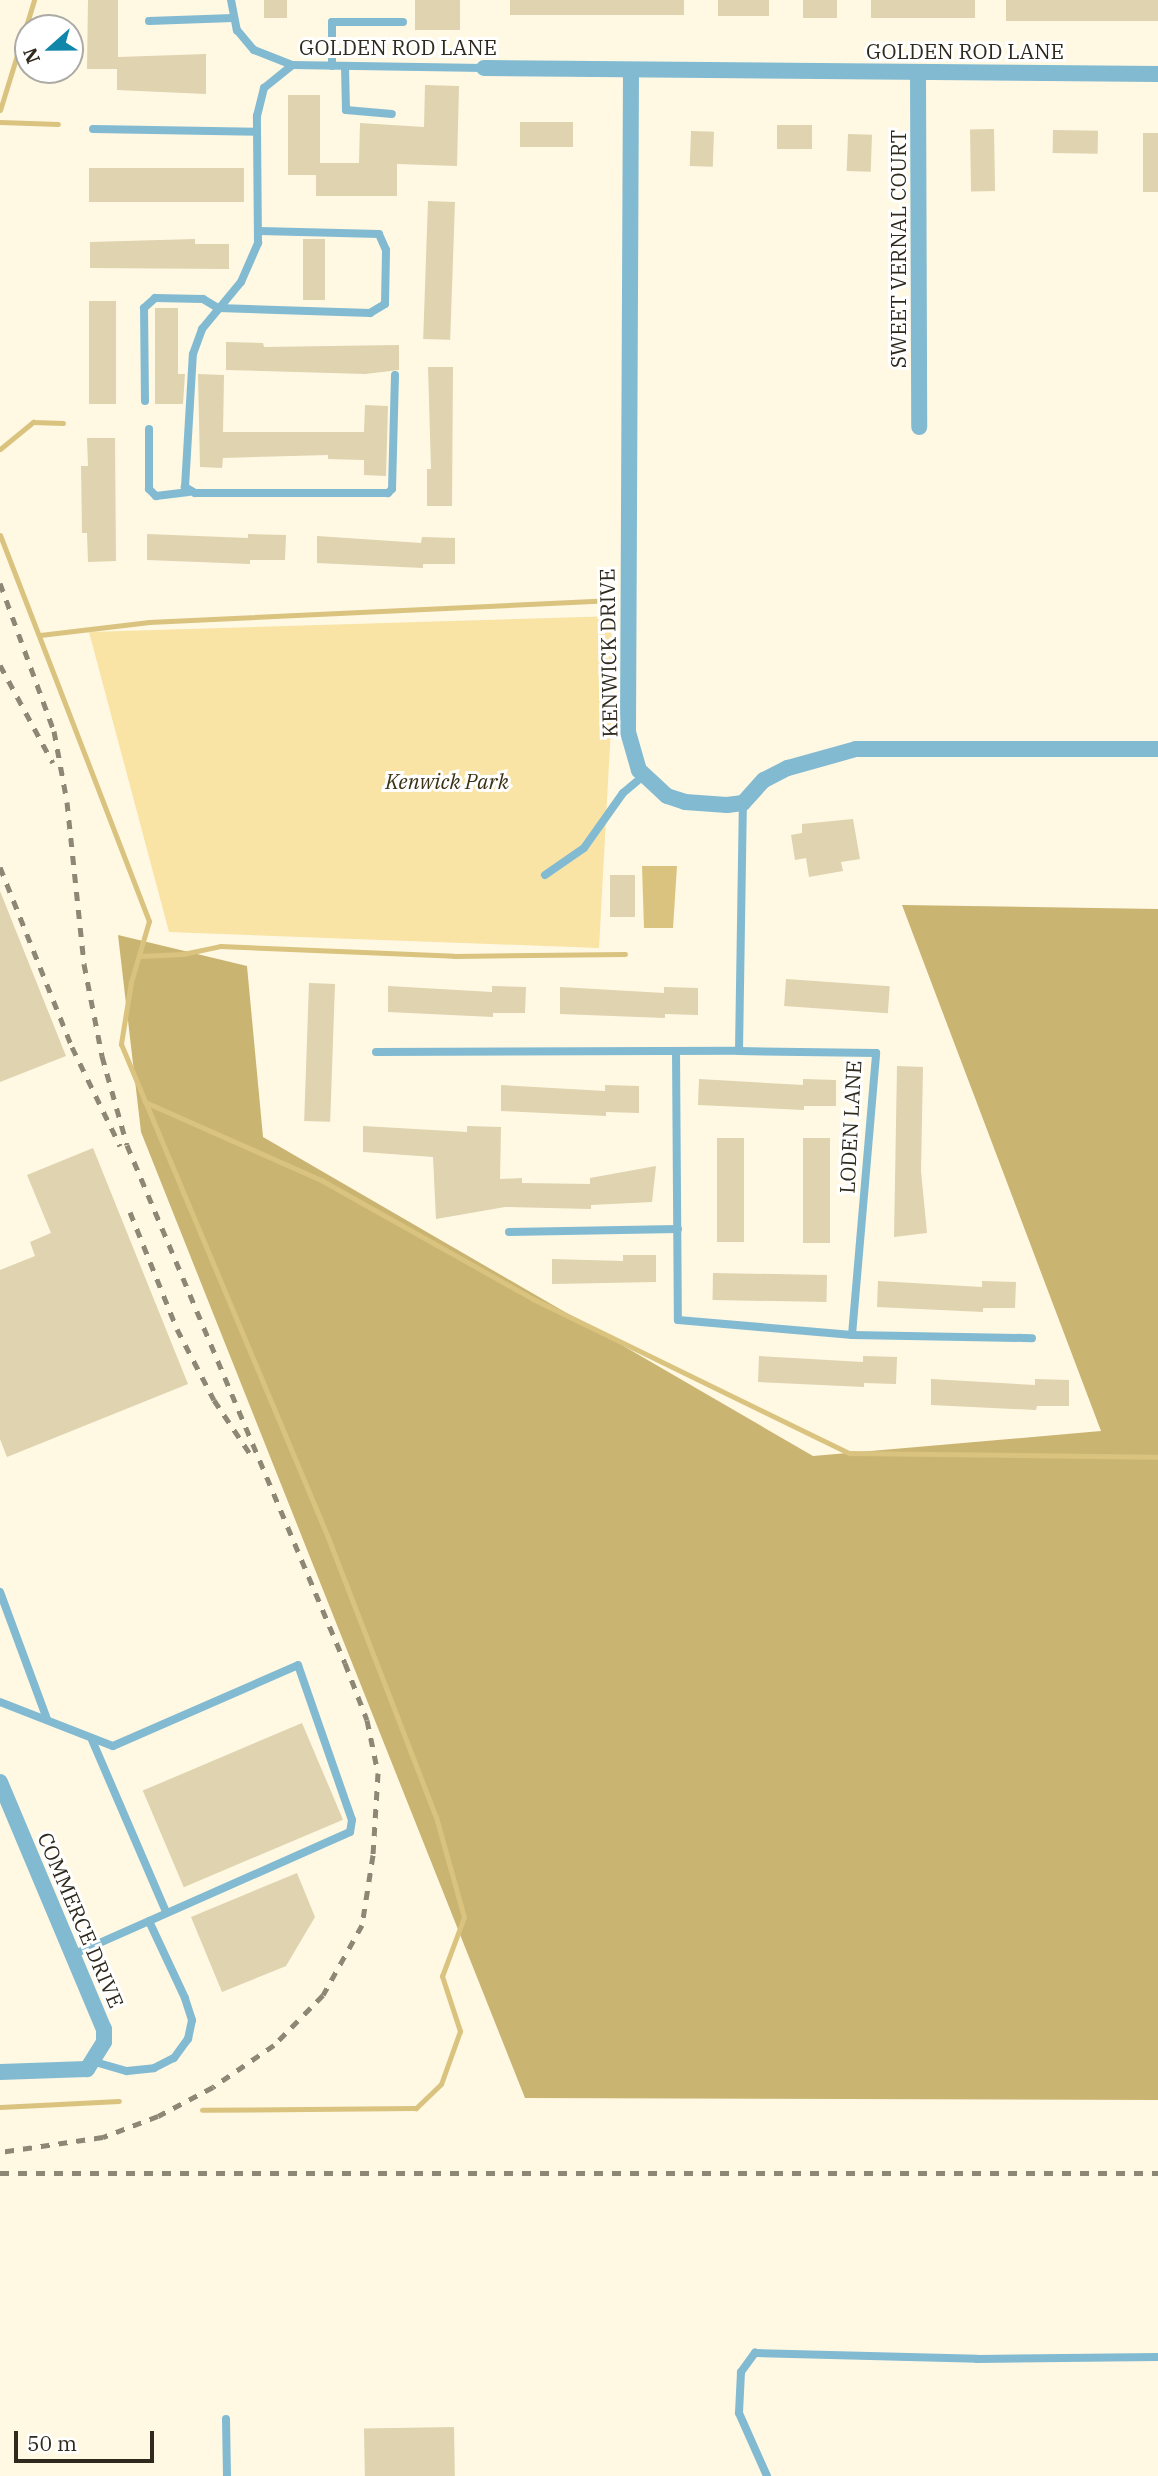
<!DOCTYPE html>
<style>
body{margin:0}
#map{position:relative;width:1158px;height:2476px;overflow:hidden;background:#fff8e3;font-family:"IBM Plex Serif",serif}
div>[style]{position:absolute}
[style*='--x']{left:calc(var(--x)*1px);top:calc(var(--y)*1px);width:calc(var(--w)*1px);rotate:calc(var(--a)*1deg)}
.green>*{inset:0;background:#f9e4a5}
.forest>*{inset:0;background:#cab471}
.water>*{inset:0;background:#d9c37f}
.stream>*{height:5px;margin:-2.5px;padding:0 2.5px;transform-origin:2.5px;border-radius:2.5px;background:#d9c37f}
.building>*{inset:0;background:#dfd3b0;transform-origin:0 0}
.service>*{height:8px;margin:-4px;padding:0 4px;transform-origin:4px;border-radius:4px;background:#82bad2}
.minor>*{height:16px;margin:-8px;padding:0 8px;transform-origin:8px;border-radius:8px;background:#82bad2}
.rail>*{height:5px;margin-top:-2.5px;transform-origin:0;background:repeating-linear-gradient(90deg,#8d8776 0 9px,transparent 0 18px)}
span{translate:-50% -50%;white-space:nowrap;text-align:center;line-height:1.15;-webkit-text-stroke:6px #fff;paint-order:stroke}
.street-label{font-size:21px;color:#2f2a1d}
.park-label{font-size:21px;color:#3b3113;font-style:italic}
.north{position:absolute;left:14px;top:14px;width:70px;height:70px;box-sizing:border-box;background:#fff;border:2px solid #acaaa5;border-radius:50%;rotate:249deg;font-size:19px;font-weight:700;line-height:28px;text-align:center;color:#2f2a1d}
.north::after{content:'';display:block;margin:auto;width:24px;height:32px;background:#1086ab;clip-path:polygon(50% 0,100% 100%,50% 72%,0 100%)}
.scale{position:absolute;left:14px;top:2431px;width:140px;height:32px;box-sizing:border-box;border:4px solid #2f2a1d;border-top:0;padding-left:9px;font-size:21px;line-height:24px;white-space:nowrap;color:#2f2a1d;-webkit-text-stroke:5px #fff;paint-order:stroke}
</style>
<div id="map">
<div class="green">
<div style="clip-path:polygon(617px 616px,599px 948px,169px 932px,89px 632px)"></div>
</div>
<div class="forest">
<div style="clip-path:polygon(902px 905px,1158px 909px,1158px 2100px,525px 2098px,141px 1132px,118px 935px,247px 966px,263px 1137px,813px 1456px,1101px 1431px)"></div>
</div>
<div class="water">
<div style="clip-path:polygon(642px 866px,677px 866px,673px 928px,644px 928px)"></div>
</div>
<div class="stream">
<div style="--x:0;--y:110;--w:115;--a:-72.8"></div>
<div style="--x:0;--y:122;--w:58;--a:2"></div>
<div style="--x:0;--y:449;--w:43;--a:-39.3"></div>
<div style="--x:33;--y:422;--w:30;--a:2"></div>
<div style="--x:0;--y:535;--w:414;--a:68.9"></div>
<div style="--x:149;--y:921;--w:64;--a:106.4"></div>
<div style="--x:131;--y:982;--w:63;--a:99.2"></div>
<div style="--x:121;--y:1044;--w:532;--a:67.24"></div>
<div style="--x:327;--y:1535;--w:302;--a:68.9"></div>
<div style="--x:436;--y:1817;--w:104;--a:74.4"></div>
<div style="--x:464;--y:1917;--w:63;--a:110.4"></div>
<div style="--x:442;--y:1976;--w:58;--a:71.9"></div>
<div style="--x:460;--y:2031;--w:56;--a:109.7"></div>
<div style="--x:441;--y:2084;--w:35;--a:136"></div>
<div style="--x:416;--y:2108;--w:214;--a:179.5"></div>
<div style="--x:40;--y:635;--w:110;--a:-6.8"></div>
<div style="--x:149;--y:622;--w:460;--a:-2.7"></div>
<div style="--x:139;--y:956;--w:44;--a:-2.6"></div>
<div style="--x:183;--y:954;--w:38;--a:-12"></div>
<div style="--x:220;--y:946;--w:234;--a:2.4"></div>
<div style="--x:454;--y:956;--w:171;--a:-0.7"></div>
<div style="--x:145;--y:1102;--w:193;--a:23.9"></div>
<div style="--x:321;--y:1180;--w:243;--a:29.3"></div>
<div style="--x:533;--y:1299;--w:352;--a:26"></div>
<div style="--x:849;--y:1453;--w:309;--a:0.7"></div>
<div style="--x:0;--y:2107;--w:119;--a:-2.9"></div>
</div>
<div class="building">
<div style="clip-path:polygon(88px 0,118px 0,118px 57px,206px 54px,206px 94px,117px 90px,117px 69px,87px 69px)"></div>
<div style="left:264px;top:0;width:23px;height:18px"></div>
<div style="left:415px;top:0;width:45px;height:30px"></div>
<div style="left:510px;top:0;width:174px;height:15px"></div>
<div style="left:718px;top:0;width:51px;height:16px"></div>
<div style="left:803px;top:0;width:34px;height:18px"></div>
<div style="left:871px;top:0;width:104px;height:18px"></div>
<div style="left:1006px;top:0;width:152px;height:21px"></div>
<div style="clip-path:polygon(425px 85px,459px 86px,457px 166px,397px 164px,397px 196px,316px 196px,316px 175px,288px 175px,288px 95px,320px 95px,320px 163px,359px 163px,360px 123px,424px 127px)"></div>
<div style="left:520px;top:122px;width:53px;height:25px"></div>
<div style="left:777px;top:125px;width:35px;height:24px"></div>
<div style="left:994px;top:129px;width:62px;height:24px;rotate:89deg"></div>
<div style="left:1053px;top:130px;width:45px;height:23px;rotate:1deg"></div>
<div style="left:691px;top:131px;width:23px;height:35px;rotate:2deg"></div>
<div style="left:1158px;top:133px;width:59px;height:15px;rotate:90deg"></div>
<div style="left:848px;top:134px;width:24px;height:37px;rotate:2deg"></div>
<div style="left:89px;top:168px;width:155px;height:34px"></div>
<div style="left:428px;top:201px;width:27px;height:138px;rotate:2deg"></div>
<div style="clip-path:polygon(195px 239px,195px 244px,229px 244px,229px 269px,90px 268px,90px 242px)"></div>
<div style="left:303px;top:239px;width:22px;height:61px"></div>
<div style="left:89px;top:301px;width:27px;height:103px"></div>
<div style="clip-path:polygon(155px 308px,178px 308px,178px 374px,185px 374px,183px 404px,155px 404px)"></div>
<div style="clip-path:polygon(226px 342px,263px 343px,264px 347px,399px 345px,399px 370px,365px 374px,226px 370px)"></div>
<div style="clip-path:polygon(428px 367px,453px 367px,452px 506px,427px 506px,427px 469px,431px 469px)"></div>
<div style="clip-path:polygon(198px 374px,224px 375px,223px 432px,364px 432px,365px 405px,388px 406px,386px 476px,364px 475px,364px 460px,328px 459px,328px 455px,223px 458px,222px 468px,200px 467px)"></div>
<div style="clip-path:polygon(87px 438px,115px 438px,116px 561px,88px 562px,87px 533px,82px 533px,81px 466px,88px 466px)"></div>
<div style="clip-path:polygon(147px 534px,248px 538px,248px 534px,286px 535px,285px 560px,250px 560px,250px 564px,147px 560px)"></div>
<div style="clip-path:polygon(317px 536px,421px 543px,422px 537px,455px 538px,455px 564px,423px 564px,423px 568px,317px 563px)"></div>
<div style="clip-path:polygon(853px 819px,860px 859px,841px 862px,843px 871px,809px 877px,806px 858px,795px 860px,791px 835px,802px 833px,802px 824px)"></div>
<div style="left:610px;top:875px;width:25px;height:42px"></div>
<div style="clip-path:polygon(0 891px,66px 1056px,0 1082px)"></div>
<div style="left:786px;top:979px;width:104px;height:27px;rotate:4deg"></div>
<div style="left:309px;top:983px;width:26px;height:138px;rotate:2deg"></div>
<div style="clip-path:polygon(388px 986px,492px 992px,492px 986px,526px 987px,525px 1013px,493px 1013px,493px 1017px,388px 1012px)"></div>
<div style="clip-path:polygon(560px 987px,664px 993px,664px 987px,698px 988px,698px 1015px,665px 1014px,665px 1018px,560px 1014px)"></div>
<div style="clip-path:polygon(897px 1066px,923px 1067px,921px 1171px,927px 1233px,894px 1237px)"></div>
<div style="clip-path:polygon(699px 1079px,803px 1085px,803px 1079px,836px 1080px,836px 1106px,804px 1106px,804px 1110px,698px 1105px)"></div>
<div style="clip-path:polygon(501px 1085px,605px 1091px,605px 1085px,639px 1086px,639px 1113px,606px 1112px,606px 1116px,501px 1111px)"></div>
<div style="clip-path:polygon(363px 1126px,467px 1132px,467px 1126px,501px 1127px,500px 1179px,522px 1178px,522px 1183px,590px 1184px,590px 1178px,656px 1166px,652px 1202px,591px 1205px,591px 1209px,505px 1207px,436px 1219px,433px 1157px,363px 1152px)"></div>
<div style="left:717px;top:1138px;width:27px;height:104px"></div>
<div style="left:803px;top:1138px;width:27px;height:105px"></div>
<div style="clip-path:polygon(93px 1148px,188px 1384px,7px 1457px,0 1439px,0 1270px,35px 1256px,30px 1242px,51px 1233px,27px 1175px)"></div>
<div style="clip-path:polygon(623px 1255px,656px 1255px,656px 1282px,552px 1284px,552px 1259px,623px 1261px)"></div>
<div style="left:713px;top:1273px;width:114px;height:27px;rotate:1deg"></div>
<div style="clip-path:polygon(878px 1281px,982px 1287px,982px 1281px,1016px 1282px,1015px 1308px,983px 1308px,983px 1312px,877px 1307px)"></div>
<div style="clip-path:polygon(759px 1356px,863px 1362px,863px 1356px,897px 1357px,896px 1384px,864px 1383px,864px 1387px,758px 1382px)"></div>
<div style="clip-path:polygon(931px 1379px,1035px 1385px,1035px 1379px,1069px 1380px,1069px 1406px,1037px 1406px,1036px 1410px,931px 1405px)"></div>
<div style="left:302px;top:1723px;width:105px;height:173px;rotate:67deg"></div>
<div style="clip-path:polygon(297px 1873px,315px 1917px,286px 1966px,222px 1992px,191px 1917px)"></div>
<div style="left:454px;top:2427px;width:49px;height:90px;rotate:89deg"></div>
</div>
<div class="service">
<div style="--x:231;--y:0;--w:31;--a:79"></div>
<div style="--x:237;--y:30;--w:26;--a:50"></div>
<div style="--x:254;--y:50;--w:41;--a:21.5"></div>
<div style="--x:149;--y:21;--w:84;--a:-2"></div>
<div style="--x:332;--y:66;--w:44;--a:-90"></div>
<div style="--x:332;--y:22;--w:71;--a:0"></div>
<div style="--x:345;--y:66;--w:44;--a:88.7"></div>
<div style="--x:346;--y:110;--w:46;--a:5"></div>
<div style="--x:93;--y:129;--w:164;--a:1"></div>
<div style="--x:395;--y:375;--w:114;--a:91.5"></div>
<div style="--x:392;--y:489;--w:6;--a:135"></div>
<div style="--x:388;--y:493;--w:193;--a:180"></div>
<div style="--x:195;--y:493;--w:12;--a:-149"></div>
<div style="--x:185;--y:487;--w:133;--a:-86.6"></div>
<div style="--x:193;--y:354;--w:27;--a:-70"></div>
<div style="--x:202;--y:329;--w:61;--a:-50.3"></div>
<div style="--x:241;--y:282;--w:43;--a:-66.4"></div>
<div style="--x:258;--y:243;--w:127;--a:-90.5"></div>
<div style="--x:257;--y:116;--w:29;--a:-76"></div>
<div style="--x:264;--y:88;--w:36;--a:-39"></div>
<div style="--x:292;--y:65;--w:192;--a:0.9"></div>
<div style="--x:145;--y:401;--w:93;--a:-90.6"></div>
<div style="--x:144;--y:308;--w:15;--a:-42"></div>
<div style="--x:155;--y:298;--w:48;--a:1.2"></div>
<div style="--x:203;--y:299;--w:17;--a:31"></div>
<div style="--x:218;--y:308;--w:152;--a:1.9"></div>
<div style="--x:370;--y:313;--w:17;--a:-31"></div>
<div style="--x:385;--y:304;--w:54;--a:-88.9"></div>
<div style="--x:386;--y:250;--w:17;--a:-114"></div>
<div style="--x:379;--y:234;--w:119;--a:-178.6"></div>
<div style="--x:149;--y:429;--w:60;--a:90"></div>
<div style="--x:149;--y:489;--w:10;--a:45"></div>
<div style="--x:156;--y:496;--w:33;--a:-7"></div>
<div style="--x:545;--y:875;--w:47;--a:-34.7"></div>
<div style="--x:584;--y:848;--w:67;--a:-54.7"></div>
<div style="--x:623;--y:793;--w:26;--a:-40"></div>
<div style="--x:676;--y:1051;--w:269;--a:89.6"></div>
<div style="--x:678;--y:1320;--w:175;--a:4.9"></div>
<div style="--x:852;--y:1335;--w:283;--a:-85.1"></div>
<div style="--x:876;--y:1053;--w:137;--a:-179.2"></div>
<div style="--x:376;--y:1052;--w:363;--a:-0.2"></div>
<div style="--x:739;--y:1051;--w:248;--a:-89.1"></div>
<div style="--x:509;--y:1232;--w:169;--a:-1"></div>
<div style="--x:852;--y:1335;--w:180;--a:1"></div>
<div style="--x:0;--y:1592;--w:135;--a:69.7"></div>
<div style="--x:0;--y:1702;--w:121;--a:21.3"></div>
<div style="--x:113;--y:1746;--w:202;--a:-23.6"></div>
<div style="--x:298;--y:1665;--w:164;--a:70.8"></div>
<div style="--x:352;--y:1820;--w:12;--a:99"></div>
<div style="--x:350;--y:1832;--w:304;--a:156.1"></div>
<div style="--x:92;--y:1740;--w:187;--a:66.7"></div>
<div style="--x:95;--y:2062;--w:33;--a:16"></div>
<div style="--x:127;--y:2071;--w:27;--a:-6"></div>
<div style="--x:154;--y:2068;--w:22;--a:-27"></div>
<div style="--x:174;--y:2058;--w:24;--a:-54"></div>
<div style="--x:188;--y:2039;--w:19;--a:-78"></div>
<div style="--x:192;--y:2020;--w:23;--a:-108"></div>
<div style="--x:185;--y:1998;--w:85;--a:-115.1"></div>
<div style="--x:226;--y:2419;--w:57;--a:89"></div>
<div style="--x:767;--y:2476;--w:69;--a:-114"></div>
<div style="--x:739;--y:2413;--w:41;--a:-87.2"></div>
<div style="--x:741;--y:2372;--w:24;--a:-54"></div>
<div style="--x:755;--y:2353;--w:222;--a:1.5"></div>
<div style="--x:977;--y:2359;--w:181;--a:-0.6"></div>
</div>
<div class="minor">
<div style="--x:484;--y:68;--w:674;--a:0.51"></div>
<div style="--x:631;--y:70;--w:662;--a:90.26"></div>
<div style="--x:628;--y:732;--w:40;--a:74"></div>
<div style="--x:639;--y:770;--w:38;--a:43"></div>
<div style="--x:667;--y:796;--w:19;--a:18"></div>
<div style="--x:685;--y:802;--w:42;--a:4.1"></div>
<div style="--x:727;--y:805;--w:16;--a:-7"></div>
<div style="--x:743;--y:803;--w:31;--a:-48"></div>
<div style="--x:764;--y:780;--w:27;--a:-27"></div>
<div style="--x:788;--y:768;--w:71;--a:-15.6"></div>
<div style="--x:856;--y:749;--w:302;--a:0"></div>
<div style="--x:918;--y:72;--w:355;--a:89.8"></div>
<div style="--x:0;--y:1782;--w:268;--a:67.2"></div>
<div style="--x:104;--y:2029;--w:13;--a:90"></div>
<div style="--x:104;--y:2042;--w:32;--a:122"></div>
<div style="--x:87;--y:2069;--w:87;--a:178"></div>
</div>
<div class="rail">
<div style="--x:0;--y:583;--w:158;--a:70"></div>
<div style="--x:54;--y:731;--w:72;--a:79.6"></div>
<div style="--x:67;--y:802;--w:163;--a:84"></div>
<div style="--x:84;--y:964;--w:94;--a:78.9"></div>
<div style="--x:102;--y:1056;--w:92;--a:74.3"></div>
<div style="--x:127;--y:1145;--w:562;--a:67.18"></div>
<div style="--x:345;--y:1663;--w:61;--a:68.9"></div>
<div style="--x:367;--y:1720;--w:54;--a:78.3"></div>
<div style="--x:378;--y:1773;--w:82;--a:93.5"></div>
<div style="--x:373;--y:1855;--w:71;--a:98.9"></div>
<div style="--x:362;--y:1925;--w:80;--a:119.1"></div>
<div style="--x:323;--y:1995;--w:70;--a:134.4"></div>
<div style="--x:274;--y:2045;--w:74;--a:145.5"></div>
<div style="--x:213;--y:2087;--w:62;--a:152.2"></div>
<div style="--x:158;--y:2116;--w:59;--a:159.1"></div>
<div style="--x:103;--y:2137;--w:104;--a:171.7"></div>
<div style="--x:0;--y:665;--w:111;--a:61.6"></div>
<div style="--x:0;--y:867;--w:194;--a:68.2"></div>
<div style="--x:72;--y:1047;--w:110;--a:64.1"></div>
<div style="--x:130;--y:1212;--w:126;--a:68.1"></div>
<div style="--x:177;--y:1329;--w:80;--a:62.5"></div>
<div style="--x:214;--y:1400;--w:66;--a:56.1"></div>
<div style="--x:0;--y:2173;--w:1158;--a:0"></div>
</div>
<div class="street-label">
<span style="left:398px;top:47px">GOLDEN ROD LANE</span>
<span style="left:965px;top:51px">GOLDEN ROD LANE</span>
<span style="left:898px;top:249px;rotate:-90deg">SWEET VERNAL COURT</span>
<span style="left:608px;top:653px;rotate:-91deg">KENWICK DRIVE</span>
<span style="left:850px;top:1127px;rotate:-87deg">LODEN LANE</span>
<span style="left:81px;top:1920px;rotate:67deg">COMMERCE DRIVE</span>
</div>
<div class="park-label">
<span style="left:447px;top:781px">Kenwick Park</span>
</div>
<div class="north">N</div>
<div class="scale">50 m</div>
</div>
